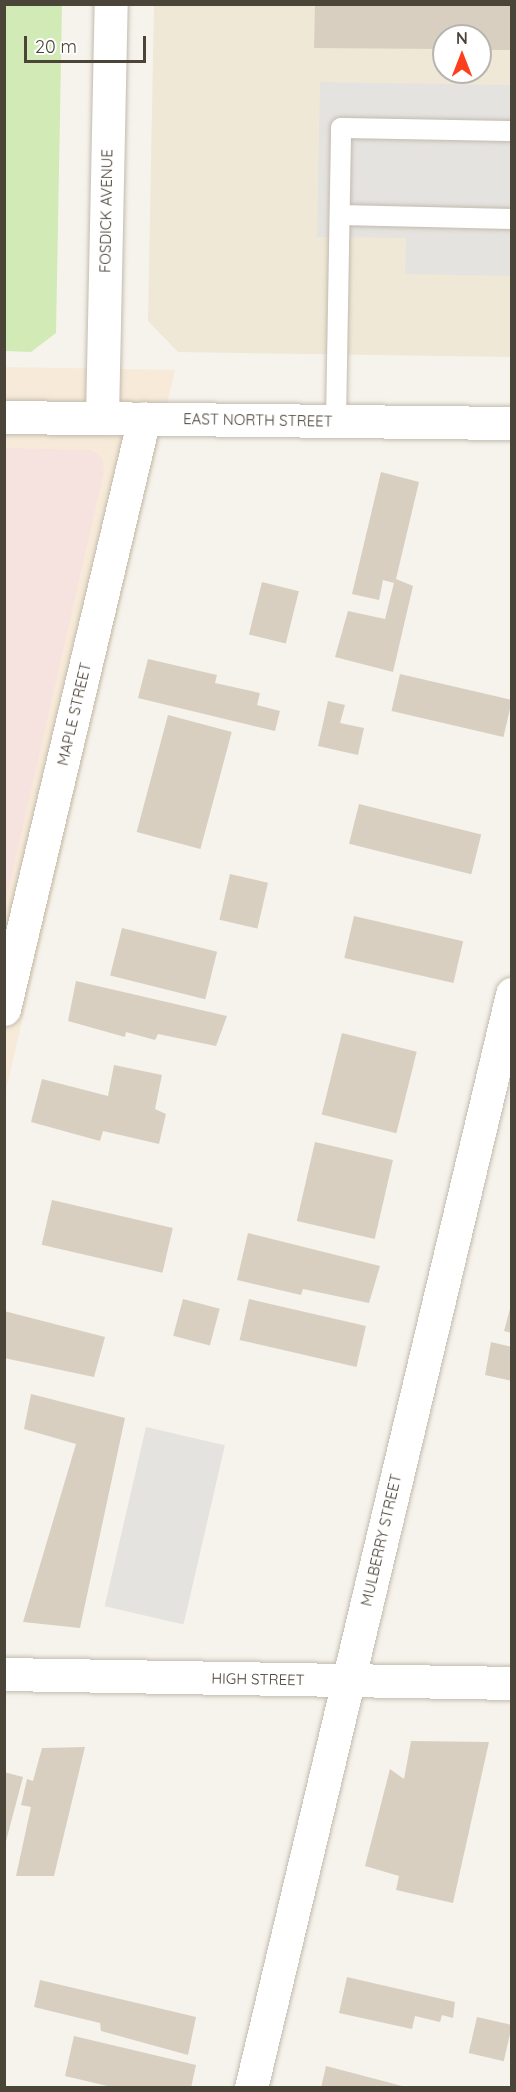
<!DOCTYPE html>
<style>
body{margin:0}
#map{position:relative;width:516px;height:2092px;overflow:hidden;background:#f6f3ec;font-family:Quicksand,sans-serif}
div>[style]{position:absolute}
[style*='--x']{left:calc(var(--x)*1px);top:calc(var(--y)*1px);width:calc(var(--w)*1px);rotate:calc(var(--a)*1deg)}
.commercial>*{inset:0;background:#f7ead8}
.education>*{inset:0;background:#efe8d6}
.medical>*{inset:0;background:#f6e3e0}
.green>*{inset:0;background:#d2eab5}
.parking>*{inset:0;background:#e5e3e0;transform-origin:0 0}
.building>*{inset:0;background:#d8cfc1;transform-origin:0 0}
.roads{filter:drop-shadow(0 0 2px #c2bbae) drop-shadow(0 0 2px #c2bbae)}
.service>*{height:20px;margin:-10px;padding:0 10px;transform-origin:10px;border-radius:10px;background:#fff}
.minor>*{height:33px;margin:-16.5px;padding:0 16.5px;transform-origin:16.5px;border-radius:16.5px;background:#fff}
.tertiary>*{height:33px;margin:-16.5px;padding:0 16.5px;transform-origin:16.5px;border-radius:16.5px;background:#fff}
span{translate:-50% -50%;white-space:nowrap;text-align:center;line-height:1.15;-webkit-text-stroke:4.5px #fff;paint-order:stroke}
.street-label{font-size:15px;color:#4b4439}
.frame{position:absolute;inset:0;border:6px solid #4b4439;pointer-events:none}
.north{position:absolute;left:432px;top:24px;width:60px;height:60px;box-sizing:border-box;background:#fff;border:2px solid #b7b4b0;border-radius:50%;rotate:0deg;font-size:16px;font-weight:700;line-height:24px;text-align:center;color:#4b4439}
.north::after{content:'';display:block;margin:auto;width:21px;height:27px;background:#fc3f1d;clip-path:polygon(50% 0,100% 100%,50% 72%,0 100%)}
.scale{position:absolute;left:24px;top:36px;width:122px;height:27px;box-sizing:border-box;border:3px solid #4b4439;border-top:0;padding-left:8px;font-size:18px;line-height:21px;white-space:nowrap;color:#4b4439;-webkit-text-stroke:4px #fff;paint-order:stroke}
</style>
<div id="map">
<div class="commercial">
<div style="clip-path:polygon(5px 367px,175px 370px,5px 1094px)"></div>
</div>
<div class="education">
<div style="clip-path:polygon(evenodd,154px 5px,511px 5px,511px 357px,178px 352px,148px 321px,154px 5px,444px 36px,480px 36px,480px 72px,444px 72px,444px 36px)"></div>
</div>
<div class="medical">
<div style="clip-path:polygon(5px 448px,92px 450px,102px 458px,104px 471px,5px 905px)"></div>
</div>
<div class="green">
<div style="clip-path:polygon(5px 4px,62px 5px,56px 333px,31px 352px,5px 351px)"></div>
</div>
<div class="parking">
<div style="clip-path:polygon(320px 82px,511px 85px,511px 276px,405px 274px,406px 238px,317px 237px)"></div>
<div style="left:146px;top:1427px;width:81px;height:184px;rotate:13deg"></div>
</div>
<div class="building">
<div style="clip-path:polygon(315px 4px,512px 4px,512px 50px,480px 50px,480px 36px,444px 36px,444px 49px,314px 48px)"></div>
<div style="clip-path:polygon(381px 472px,419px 482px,396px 579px,413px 586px,393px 672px,335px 657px,348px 611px,385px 619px,394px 583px,383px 580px,379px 600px,352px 594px)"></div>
<div style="left:262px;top:582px;width:38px;height:54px;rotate:14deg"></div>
<div style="clip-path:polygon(148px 659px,217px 675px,215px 683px,260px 693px,257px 705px,280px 711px,275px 731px,138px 698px)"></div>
<div style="left:400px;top:674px;width:115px;height:38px;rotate:13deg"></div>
<div style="clip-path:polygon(328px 701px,345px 705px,340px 723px,364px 728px,358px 755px,318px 746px)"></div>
<div style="left:168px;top:715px;width:66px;height:121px;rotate:15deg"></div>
<div style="left:359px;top:804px;width:126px;height:41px;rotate:14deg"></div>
<div style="left:230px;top:874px;width:39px;height:47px;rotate:13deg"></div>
<div style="left:354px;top:916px;width:112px;height:43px;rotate:13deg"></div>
<div style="left:122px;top:928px;width:98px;height:49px;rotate:14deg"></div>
<div style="clip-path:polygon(76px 981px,227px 1016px,216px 1046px,158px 1034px,155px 1040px,126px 1032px,125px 1037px,68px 1021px)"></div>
<div style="left:342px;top:1033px;width:77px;height:84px;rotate:14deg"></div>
<div style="clip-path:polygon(114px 1065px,162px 1075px,155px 1109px,166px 1114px,159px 1144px,103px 1131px,100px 1141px,31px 1122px,42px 1079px,108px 1096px)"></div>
<div style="left:315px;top:1142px;width:80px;height:81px;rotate:13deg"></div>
<div style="left:52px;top:1200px;width:124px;height:46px;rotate:13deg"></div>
<div style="clip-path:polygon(248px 1233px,380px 1266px,369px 1303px,303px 1289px,301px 1295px,237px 1280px)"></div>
<div style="left:183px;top:1299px;width:38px;height:38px;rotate:15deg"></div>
<div style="left:249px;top:1299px;width:120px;height:42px;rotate:13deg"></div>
<div style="clip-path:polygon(511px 1305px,512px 1305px,512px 1333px,504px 1331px)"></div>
<div style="clip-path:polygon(4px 1311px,105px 1337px,94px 1377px,4px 1358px)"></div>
<div style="clip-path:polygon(491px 1342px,512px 1347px,512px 1381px,485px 1375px)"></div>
<div style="clip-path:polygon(31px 1394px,125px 1418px,80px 1628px,23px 1622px,76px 1444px,24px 1429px)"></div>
<div style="clip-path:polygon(411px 1741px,489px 1742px,453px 1903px,396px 1890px,399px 1876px,365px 1866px,390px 1769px,404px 1779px)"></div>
<div style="clip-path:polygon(85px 1747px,54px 1876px,16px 1876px,31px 1807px,21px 1805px,27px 1779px,33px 1781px,42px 1748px)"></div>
<div style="clip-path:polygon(4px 1772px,23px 1777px,5px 1845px,4px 1845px)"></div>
<div style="clip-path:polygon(347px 1977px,455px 2002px,453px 2018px,442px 2015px,440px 2022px,415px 2016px,412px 2029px,339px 2013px)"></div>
<div style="clip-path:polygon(40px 1980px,196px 2017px,188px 2055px,101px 2031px,100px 2023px,34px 2007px)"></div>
<div style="left:477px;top:2017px;width:36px;height:37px;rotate:13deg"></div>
<div style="clip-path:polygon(74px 2036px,196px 2065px,191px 2088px,116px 2088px,65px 2076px)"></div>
<div style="clip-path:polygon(326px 2066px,406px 2087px,406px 2088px,321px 2088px)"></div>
</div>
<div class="roads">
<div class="service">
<div style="--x:340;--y:215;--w:172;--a:1.3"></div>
<div style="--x:336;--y:421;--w:293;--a:-89"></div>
<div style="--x:341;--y:128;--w:171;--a:1"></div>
</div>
<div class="minor">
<div style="--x:102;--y:418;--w:414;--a:-88.8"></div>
<div style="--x:4;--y:1009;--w:607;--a:-76.67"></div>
<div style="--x:4;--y:1674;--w:508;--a:1.01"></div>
<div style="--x:251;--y:2088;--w:1125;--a:-76.58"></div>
</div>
<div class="tertiary">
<div style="--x:4;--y:417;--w:508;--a:0.68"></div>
</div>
</div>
<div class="street-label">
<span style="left:106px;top:211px;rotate:-89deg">FOSDICK AVENUE</span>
<span style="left:258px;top:420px;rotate:1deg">EAST NORTH STREET</span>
<span style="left:74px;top:714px;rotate:-77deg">MAPLE STREET</span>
<span style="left:381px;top:1540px;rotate:-77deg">MULBERRY STREET</span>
<span style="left:258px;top:1679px;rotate:1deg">HIGH STREET</span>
</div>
<div class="frame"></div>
<div class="north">N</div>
<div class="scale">20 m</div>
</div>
